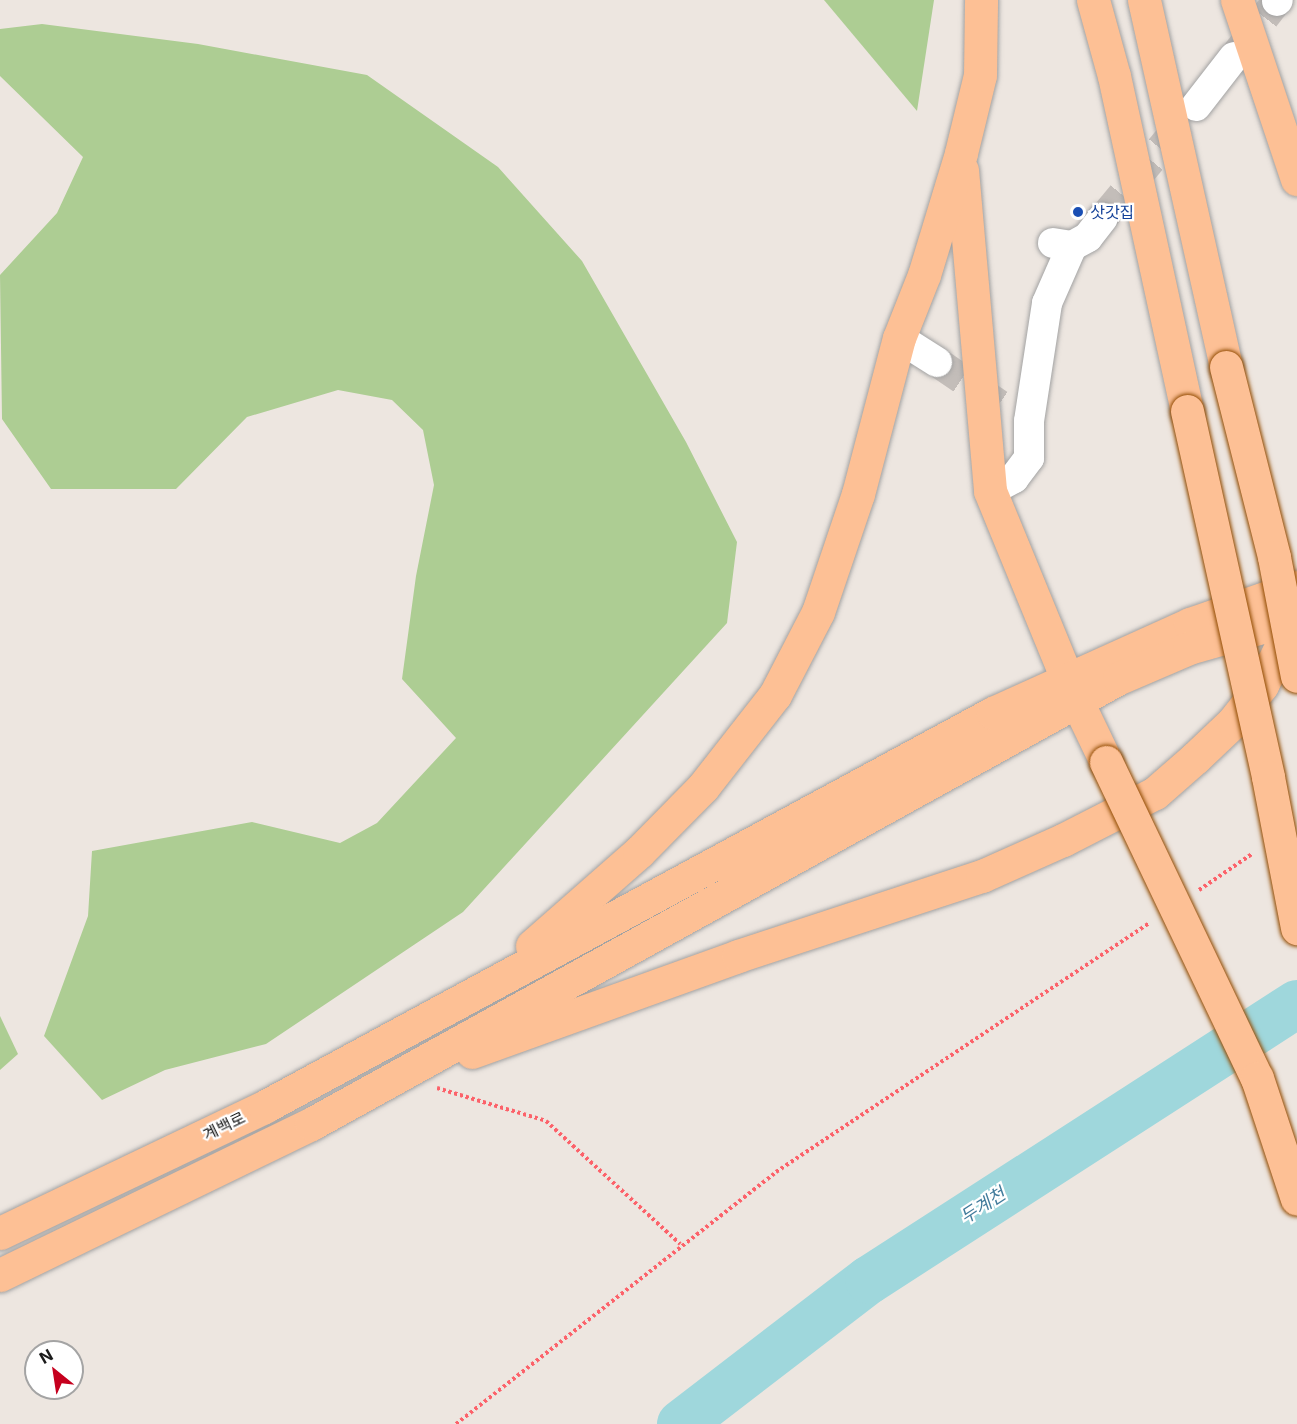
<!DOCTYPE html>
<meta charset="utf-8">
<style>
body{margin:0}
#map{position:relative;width:1297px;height:1424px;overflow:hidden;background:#ede6e0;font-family:Inter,"Noto Sans KR",sans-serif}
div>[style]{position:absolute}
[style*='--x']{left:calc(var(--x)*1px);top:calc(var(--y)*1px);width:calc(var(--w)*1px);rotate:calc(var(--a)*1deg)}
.forest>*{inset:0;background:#adcd93}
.river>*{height:48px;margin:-24px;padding:0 24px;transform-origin:24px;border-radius:24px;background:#9fd7dc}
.minor-tunnel>*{height:30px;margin-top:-15px;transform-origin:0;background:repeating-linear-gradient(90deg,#c3bdb9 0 30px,transparent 0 45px)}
.path>*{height:4px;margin-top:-2px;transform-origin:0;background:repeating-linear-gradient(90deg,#fc626a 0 3px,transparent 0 6px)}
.roads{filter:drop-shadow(0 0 2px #a2a2a2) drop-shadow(0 0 2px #a2a2a2)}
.minor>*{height:30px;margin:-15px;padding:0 15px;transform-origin:15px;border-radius:15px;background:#fff}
.major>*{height:33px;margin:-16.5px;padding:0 16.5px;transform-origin:16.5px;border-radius:16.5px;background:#fdc095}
.bridges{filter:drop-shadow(0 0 2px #924b00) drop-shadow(0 0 2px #924b00)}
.major-bridge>*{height:33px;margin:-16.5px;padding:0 16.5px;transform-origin:16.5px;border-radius:16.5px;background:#fdc095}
.dots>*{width:16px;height:16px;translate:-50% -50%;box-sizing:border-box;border:3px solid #fff;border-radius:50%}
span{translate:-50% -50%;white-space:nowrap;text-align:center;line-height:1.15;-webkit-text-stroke:4.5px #fff;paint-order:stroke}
.transit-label{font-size:16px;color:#164399}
.left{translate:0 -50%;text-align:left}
.street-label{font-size:16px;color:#1b1b1b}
.water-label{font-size:18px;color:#427c9c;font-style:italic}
.north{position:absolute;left:24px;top:1340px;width:60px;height:60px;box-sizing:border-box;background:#fff;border:2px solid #a4a4a4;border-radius:50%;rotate:330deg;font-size:16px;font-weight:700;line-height:24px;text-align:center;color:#1b1b1b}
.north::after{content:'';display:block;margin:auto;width:21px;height:27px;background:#c6001e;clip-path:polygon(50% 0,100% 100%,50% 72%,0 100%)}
</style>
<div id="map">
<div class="forest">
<div style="clip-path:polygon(824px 0,934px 0,917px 111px)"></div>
<div style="clip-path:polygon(42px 24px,198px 44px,367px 75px,498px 167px,582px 261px,686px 442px,737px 542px,727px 623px,463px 912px,266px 1044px,165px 1070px,102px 1100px,44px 1036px,88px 916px,92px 851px,252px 822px,340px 843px,377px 823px,456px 738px,402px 679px,416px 576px,434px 485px,423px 430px,392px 400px,338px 390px,247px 417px,176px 489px,51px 489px,2px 419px,0 275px,57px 213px,83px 157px,0 76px,0 29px)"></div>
<div style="clip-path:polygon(0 1016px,18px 1054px,0 1070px)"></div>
</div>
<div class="river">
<div style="--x:681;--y:1424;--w:237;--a:-37.5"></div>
<div style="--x:869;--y:1280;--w:509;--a:-32.82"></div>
</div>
<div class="minor-tunnel">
<div style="--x:1237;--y:53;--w:66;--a:-52.4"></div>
<div style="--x:1103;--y:218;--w:130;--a:-50.3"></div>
<div style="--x:937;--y:362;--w:83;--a:34.3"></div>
</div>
<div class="path">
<div style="--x:1199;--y:890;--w:64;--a:-34.2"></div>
<div style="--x:437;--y:1088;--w:114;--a:16.8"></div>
<div style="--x:546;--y:1121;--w:182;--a:42.5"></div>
<div style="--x:456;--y:1424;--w:407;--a:-38.2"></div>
<div style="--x:776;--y:1172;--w:449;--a:-33.7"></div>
</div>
<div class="roads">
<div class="minor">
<div style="--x:1277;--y:1;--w:1;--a:-45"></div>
<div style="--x:1196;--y:106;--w:62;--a:-52.2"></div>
<div style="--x:1053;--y:243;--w:19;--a:9"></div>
<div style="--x:1072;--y:246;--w:18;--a:-29"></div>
<div style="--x:1088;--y:237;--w:24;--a:-52"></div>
<div style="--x:899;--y:338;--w:45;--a:32.3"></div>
<div style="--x:990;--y:491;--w:27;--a:-28"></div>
<div style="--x:1014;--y:478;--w:25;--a:-53"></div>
<div style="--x:1029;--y:458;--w:37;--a:-90"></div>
<div style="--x:1029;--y:421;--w:119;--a:-81.3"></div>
<div style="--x:1047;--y:303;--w:62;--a:-66.3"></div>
</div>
<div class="major">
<div style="--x:1093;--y:0;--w:79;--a:74.6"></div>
<div style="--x:1114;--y:76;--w:343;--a:77.7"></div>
<div style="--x:1144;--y:0;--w:376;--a:77.4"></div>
<div style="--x:1237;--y:0;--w:189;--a:71.5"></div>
<div style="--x:962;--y:170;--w:322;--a:85"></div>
<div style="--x:990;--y:491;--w:218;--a:67.7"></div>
<div style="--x:1073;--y:693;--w:76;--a:64.4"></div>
<div style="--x:532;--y:946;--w:142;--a:-41.3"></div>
<div style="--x:639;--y:852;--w:91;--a:-45.4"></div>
<div style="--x:703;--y:787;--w:117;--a:-52"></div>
<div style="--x:775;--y:695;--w:93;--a:-62.6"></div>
<div style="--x:818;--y:612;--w:125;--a:-71.3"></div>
<div style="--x:858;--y:494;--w:161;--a:-75.3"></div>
<div style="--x:899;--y:338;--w:68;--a:-68.4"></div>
<div style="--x:924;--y:275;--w:127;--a:-73.1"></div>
<div style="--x:961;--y:153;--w:80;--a:-76.3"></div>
<div style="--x:980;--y:75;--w:75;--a:-89.2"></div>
<div style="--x:472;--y:1052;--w:283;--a:-19.8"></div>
<div style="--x:738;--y:956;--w:257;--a:-18.2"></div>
<div style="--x:982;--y:876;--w:89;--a:-24"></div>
<div style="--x:1063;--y:840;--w:103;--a:-27.1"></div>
<div style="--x:1155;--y:793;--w:53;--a:-41.2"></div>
<div style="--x:1195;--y:758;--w:52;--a:-43.5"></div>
<div style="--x:1233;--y:722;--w:47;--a:-51.9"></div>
<div style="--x:1262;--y:685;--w:57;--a:-63.9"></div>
<div style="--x:0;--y:1233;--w:293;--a:-25.5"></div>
<div style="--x:264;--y:1107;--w:829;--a:-28.39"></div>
<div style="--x:993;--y:713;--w:216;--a:-24.3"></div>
<div style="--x:1190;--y:624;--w:113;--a:-19.1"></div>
<div style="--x:0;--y:1275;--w:346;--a:-25.9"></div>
<div style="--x:311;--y:1124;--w:923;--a:-28.9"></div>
<div style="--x:1119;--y:678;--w:76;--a:-23.2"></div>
<div style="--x:1189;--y:648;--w:112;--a:-16"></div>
</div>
</div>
<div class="bridges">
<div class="major-bridge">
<div style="--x:1226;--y:367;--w:196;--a:75.8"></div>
<div style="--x:1274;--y:557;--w:121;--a:79.1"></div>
<div style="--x:1187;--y:411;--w:375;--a:77.5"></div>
<div style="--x:1268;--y:777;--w:154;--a:79.1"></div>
<div style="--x:1106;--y:762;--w:350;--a:64.5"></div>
<div style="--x:1257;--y:1078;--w:127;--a:71.7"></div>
</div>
</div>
<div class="dots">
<div style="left:1078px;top:212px;background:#1a4fb4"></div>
</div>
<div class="transit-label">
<span class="left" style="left:1090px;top:212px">삿갓집</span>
</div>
<div class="street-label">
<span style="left:224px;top:1126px;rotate:-26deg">계백로</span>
</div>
<div class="water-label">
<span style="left:983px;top:1206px;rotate:-33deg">두계천</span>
</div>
<div class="north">N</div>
</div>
